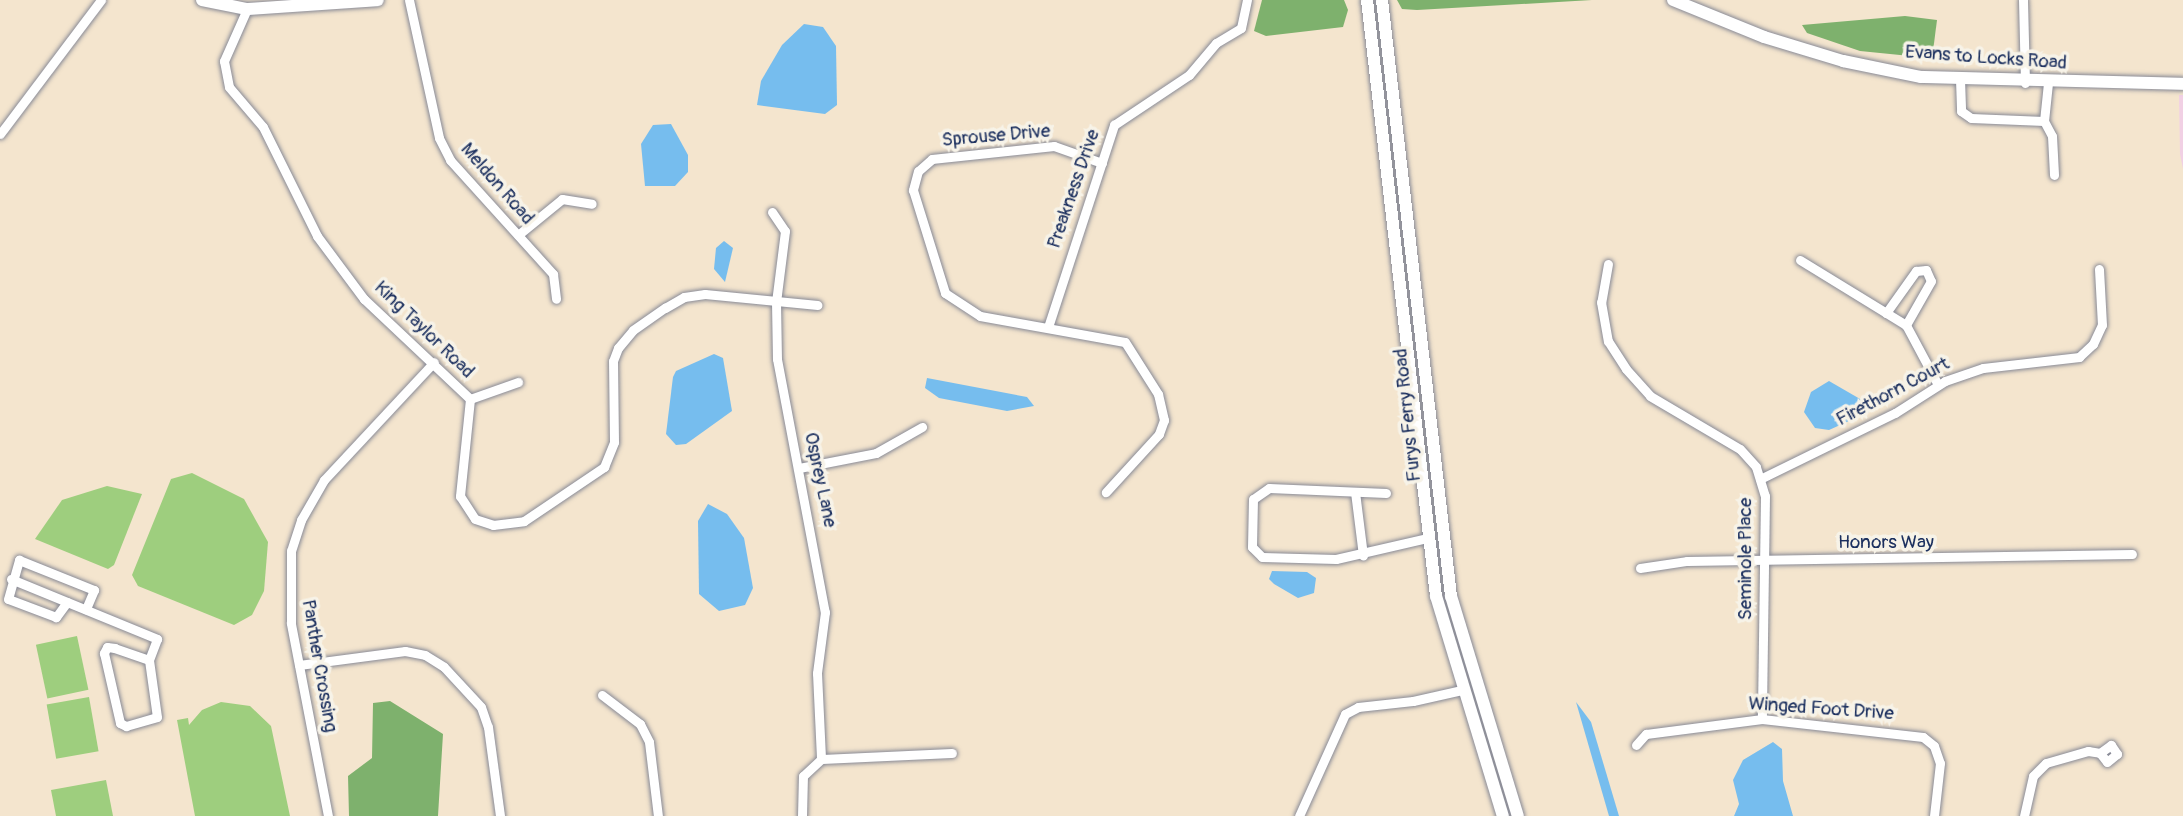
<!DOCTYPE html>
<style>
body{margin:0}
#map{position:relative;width:2183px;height:816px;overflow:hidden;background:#f4e5ce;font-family:Pangolin,sans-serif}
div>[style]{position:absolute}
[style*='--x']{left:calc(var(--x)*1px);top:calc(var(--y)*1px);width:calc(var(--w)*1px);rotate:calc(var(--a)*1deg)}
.built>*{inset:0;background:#f1d0e4}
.green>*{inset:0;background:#9ece7e;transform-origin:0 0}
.forest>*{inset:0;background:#7eb16d}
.water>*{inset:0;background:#76bdee}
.roads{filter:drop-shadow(0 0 2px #888a96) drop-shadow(0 0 2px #888a96)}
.street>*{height:9px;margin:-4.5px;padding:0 4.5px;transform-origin:4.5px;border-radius:4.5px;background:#fff}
.secondary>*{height:12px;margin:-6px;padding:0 6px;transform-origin:6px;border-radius:6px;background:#fff}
span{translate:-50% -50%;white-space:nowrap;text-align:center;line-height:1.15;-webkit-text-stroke:7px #f7f3e8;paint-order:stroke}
.street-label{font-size:19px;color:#1b2f5e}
</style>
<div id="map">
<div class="built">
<div style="clip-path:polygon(2179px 95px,2183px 95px,2183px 169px,2180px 154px)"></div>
</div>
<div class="green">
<div style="clip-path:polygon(192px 473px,244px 499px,268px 542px,264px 591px,252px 615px,234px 625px,138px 586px,132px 575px,171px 479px)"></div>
<div style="clip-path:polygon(107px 486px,142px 494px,114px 565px,108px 569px,35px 539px,62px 500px)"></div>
<div style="left:77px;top:636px;width:55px;height:42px;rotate:78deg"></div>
<div style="left:89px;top:697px;width:55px;height:43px;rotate:80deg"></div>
<div style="clip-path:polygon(221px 702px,250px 706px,271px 726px,290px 816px,195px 816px,177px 720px,188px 718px,189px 725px,202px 710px)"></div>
<div style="clip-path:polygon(106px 780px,113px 816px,56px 816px,51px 790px)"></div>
</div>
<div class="forest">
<div style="clip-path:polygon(1262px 0,1344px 0,1348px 10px,1343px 27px,1266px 36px,1254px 31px)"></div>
<div style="clip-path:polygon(1397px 0,1592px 0,1417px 10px,1402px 9px)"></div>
<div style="clip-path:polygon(1905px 16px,1937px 20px,1933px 51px,1920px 57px,1860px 51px,1807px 33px,1802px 25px)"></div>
<div style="clip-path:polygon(390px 701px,443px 734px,438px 816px,349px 816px,348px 776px,372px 758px,373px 703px)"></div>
</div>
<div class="water">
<div style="clip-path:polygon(804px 24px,823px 27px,836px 46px,837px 105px,825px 114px,757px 105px,761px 81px,782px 45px)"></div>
<div style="clip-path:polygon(671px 124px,688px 155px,688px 172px,675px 186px,645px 186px,641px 144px,653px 125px)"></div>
<div style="clip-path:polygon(724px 241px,733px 248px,725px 282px,714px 269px,716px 248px)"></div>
<div style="clip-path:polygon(714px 354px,723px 358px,732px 411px,686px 444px,676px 445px,666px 434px,673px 377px,676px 371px)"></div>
<div style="clip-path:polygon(927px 378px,1027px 397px,1034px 406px,1007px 411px,939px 398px,925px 388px)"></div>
<div style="clip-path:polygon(1829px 381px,1867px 403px,1869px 412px,1829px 430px,1815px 428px,1804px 412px,1811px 392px)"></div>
<div style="clip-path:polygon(708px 504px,727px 514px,744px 538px,753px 588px,745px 605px,719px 611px,699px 594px,698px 521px)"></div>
<div style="clip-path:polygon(1272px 571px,1307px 572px,1316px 578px,1314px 593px,1298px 598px,1274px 584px,1269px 579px)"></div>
<div style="clip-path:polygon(1576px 702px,1591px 722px,1619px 816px,1609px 816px)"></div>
<div style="clip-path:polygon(1773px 742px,1782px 749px,1783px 781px,1793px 816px,1734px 816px,1739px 804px,1733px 780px,1743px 760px)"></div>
</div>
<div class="roads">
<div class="street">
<div style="--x:409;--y:0;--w:141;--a:77.7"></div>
<div style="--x:439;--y:138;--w:25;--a:63"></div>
<div style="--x:450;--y:160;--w:154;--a:47.9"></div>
<div style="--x:553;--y:274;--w:25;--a:83"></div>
<div style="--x:2023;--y:0;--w:83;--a:88.6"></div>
<div style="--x:247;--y:9;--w:57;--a:113.9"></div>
<div style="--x:224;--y:61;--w:26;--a:79"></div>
<div style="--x:229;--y:87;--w:52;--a:49.6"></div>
<div style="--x:263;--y:127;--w:122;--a:63.6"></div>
<div style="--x:317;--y:236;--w:79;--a:53.3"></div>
<div style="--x:364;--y:299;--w:146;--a:43.3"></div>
<div style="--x:470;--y:399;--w:98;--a:95.9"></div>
<div style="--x:460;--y:496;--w:27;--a:57"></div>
<div style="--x:475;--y:519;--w:19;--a:18"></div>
<div style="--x:493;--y:525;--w:31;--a:-7"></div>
<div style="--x:524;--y:521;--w:97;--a:-34"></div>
<div style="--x:604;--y:467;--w:27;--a:-68"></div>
<div style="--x:614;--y:442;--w:81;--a:-90.7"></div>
<div style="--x:613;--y:361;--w:14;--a:-69"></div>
<div style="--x:618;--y:348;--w:23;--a:-50"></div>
<div style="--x:633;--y:330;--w:39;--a:-35"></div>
<div style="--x:665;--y:308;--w:22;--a:-30"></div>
<div style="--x:684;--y:297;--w:21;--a:-8"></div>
<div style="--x:705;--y:294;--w:113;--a:5.6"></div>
<div style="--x:1960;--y:79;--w:32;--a:88"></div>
<div style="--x:1961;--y:111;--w:12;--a:35"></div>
<div style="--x:1971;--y:118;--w:73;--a:2.4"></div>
<div style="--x:2048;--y:83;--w:38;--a:96"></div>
<div style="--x:2044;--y:121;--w:17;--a:62"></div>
<div style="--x:2052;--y:136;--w:39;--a:87"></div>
<div style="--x:0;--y:134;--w:168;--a:-53"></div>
<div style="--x:1102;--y:163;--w:51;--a:-160.5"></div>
<div style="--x:1054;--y:146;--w:123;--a:173.9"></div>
<div style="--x:932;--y:159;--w:18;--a:139"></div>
<div style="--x:918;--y:171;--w:20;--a:105"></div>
<div style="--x:913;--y:190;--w:108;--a:72.7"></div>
<div style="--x:945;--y:293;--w:42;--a:33.3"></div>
<div style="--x:980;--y:316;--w:147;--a:10.2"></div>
<div style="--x:1125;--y:342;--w:62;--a:57.6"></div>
<div style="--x:1158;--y:394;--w:27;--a:77"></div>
<div style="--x:1164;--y:420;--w:15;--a:110"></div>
<div style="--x:1159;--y:434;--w:79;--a:132.4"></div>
<div style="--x:772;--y:212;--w:23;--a:56"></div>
<div style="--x:785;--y:231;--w:72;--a:97.2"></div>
<div style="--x:776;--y:302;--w:57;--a:89"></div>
<div style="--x:777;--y:359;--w:258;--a:79.3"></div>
<div style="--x:825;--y:612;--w:62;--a:97.5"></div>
<div style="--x:817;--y:673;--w:86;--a:87.3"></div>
<div style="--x:518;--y:235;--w:57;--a:-39.3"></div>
<div style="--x:562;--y:199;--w:30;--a:9"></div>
<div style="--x:1800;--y:260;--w:124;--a:31.5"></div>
<div style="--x:1906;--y:325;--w:68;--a:61.9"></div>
<div style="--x:1608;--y:264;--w:39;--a:100"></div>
<div style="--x:1601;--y:302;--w:40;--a:80"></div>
<div style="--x:1608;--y:341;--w:33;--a:57"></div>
<div style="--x:1626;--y:369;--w:36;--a:48"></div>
<div style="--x:1650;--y:396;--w:104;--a:30.5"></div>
<div style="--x:1740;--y:449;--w:24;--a:48"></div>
<div style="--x:1756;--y:467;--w:30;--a:73"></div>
<div style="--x:1765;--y:496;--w:223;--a:90.8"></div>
<div style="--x:1886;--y:313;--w:52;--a:-54.5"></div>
<div style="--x:1916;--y:271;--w:10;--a:-6"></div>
<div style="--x:1926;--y:270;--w:12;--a:66"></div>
<div style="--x:1931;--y:281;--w:51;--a:119.6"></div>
<div style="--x:1048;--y:327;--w:213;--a:-71.9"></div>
<div style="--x:1114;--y:125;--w:90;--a:-33.7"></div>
<div style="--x:1189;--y:75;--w:42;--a:-49.8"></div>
<div style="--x:1216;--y:43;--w:29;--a:-31"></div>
<div style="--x:1241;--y:28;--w:29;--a:-78"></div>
<div style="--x:470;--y:399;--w:51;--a:-19.5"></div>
<div style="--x:799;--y:468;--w:78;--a:-11"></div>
<div style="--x:876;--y:453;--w:53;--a:-29.5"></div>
<div style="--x:1760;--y:479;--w:150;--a:-26.1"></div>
<div style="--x:1895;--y:413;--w:59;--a:-32.6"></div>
<div style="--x:1945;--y:381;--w:40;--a:-18.9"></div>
<div style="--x:1983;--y:368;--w:97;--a:-6.5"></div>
<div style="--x:2079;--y:357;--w:19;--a:-43"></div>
<div style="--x:2093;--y:344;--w:21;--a:-65"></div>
<div style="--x:2102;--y:325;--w:56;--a:-93.1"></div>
<div style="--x:1355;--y:492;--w:64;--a:82.8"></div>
<div style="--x:1386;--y:493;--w:117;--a:-177.6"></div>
<div style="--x:1269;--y:488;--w:19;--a:145"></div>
<div style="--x:1253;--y:499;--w:48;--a:91.2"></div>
<div style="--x:1252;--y:547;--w:14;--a:45"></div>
<div style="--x:1262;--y:557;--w:74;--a:1.5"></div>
<div style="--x:1336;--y:559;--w:93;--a:-13"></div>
<div style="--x:1640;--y:568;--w:48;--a:-8.5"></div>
<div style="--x:1687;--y:561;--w:445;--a:-0.9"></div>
<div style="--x:11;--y:579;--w:158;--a:22.3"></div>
<div style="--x:157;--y:639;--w:22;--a:111"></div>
<div style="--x:149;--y:660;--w:36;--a:-161"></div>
<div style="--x:115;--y:648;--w:8;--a:-173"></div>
<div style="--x:107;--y:647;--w:7;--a:117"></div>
<div style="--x:104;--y:653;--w:72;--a:77.1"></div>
<div style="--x:120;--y:723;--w:7;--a:27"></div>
<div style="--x:126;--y:726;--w:32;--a:-16"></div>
<div style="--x:157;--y:717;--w:58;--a:-98"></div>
<div style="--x:67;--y:602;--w:19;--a:126"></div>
<div style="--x:56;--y:617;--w:51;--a:-159.4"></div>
<div style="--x:8;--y:599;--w:41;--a:-74.2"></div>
<div style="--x:19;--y:560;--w:81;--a:21.8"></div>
<div style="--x:94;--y:590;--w:21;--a:113"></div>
<div style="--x:299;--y:665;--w:107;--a:-7.5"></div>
<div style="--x:405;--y:651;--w:20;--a:11"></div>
<div style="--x:425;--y:655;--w:22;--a:32"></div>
<div style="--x:444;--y:667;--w:54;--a:47.2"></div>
<div style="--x:481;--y:707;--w:21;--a:71"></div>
<div style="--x:488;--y:727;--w:90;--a:82.3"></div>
<div style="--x:602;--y:695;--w:48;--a:37.3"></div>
<div style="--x:640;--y:724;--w:20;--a:63"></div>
<div style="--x:649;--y:742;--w:75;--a:83.1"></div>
<div style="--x:1636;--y:745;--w:15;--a:-48"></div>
<div style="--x:1646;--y:734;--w:117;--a:-7.4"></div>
<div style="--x:1762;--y:719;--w:162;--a:6.4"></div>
<div style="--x:1923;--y:737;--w:14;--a:39"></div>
<div style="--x:1934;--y:746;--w:18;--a:71"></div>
<div style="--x:1940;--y:763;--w:53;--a:96.5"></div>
<div style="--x:328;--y:816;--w:197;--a:-100.9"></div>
<div style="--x:291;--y:623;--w:72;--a:-90"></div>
<div style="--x:291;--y:551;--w:33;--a:-72"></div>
<div style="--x:301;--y:520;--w:46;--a:-60.1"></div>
<div style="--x:324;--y:480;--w:161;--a:-47"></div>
<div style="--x:802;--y:816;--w:40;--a:-88.6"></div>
<div style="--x:803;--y:776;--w:25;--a:-43"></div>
<div style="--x:821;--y:759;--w:131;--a:-2.6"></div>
<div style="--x:1299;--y:816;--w:112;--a:-65.7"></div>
<div style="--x:1345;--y:714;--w:15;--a:-28"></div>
<div style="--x:1358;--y:707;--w:55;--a:-6.2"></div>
<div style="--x:1413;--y:701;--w:50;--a:-12.7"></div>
<div style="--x:2024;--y:816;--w:41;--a:-77.3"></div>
<div style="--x:2033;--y:776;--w:18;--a:-45"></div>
<div style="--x:2046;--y:763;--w:44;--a:-15.9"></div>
<div style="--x:2088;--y:751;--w:12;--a:9"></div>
<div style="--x:2100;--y:753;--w:11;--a:52"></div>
<div style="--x:2107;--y:762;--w:13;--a:-39"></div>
<div style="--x:2117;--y:754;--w:11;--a:-124"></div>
<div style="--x:2111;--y:745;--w:14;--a:144"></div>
</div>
<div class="secondary">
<div style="--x:202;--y:0;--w:46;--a:11.3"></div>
<div style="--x:247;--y:9;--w:131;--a:-3.9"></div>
<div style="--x:1367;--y:0;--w:600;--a:83.4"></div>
<div style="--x:1436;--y:596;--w:230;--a:73.1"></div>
<div style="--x:1382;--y:0;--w:600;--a:83.4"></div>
<div style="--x:1451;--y:596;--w:230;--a:73.1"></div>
<div style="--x:1673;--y:0;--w:98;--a:22.1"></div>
<div style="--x:1764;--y:37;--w:83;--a:16.9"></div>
<div style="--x:1843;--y:61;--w:80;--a:11.6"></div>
<div style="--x:1921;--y:77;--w:262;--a:1.5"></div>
</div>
</div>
<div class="street-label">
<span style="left:1986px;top:58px;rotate:4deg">Evans to Locks Road</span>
<span style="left:996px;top:136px;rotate:-5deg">Sprouse Drive</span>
<span style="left:497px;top:184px;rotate:49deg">Meldon Road</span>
<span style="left:1074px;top:189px;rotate:-71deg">Preakness Drive</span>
<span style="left:424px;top:330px;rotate:44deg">King Taylor Road</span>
<span style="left:1893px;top:392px;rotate:-28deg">Firethorn Court</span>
<span style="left:1408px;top:415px;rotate:-96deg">Furys Ferry Road</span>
<span style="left:820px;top:480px;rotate:78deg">Osprey Lane</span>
<span style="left:1886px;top:543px">Honors Way</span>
<span style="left:1746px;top:559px;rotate:-90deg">Seminole Place</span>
<span style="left:319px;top:666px;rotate:80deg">Panther Crossing</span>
<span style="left:1821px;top:709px;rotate:4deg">Winged Foot Drive</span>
</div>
</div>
